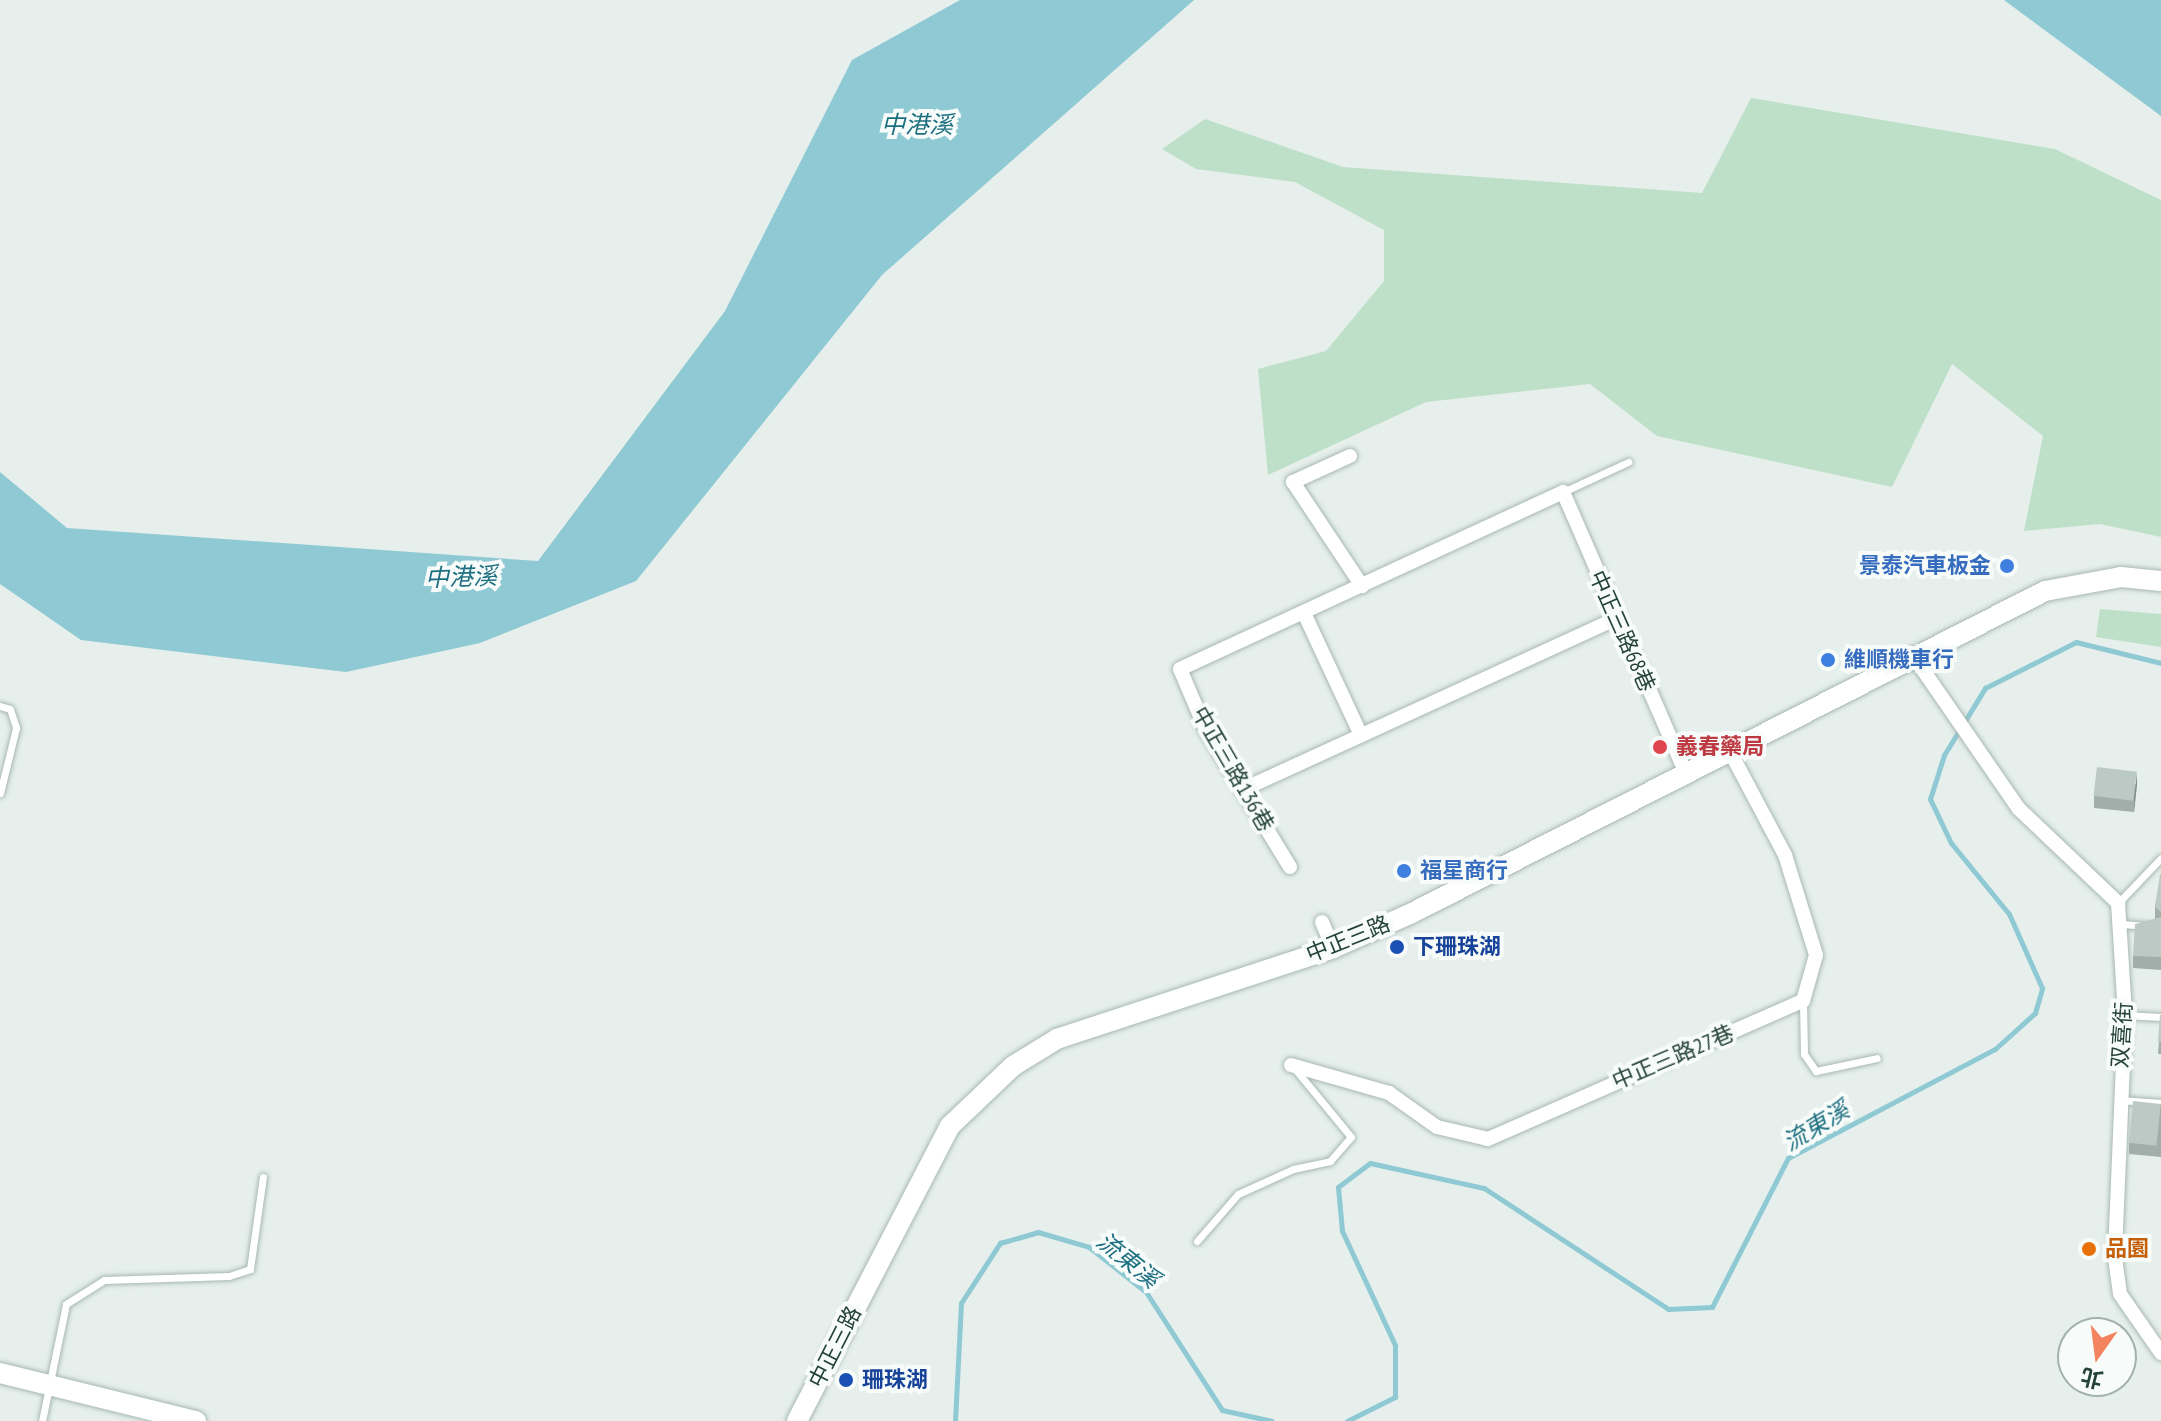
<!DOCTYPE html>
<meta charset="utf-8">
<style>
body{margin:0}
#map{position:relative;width:2161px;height:1421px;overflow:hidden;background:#e6efeb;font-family:"PT Sans Narrow","Noto Sans TC",sans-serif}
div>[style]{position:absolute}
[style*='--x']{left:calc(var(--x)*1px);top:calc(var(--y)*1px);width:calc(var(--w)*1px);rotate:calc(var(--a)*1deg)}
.green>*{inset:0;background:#bfe0c8}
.water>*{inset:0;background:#8ec9d4}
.stream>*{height:5px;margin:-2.5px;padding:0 2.5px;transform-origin:2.5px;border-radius:2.5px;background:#8ec9d4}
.roads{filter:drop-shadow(0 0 2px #a8b8b2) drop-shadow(0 0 2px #a8b8b2)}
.service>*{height:7px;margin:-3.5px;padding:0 3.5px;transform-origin:3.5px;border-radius:3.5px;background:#fff}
.minor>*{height:14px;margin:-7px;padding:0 7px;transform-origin:7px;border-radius:7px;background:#fff}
.secondary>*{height:20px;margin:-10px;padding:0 10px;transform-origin:10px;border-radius:10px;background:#fff}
.wall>*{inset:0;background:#a1aea9}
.shaded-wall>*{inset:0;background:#838d89}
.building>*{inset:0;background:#bbcac4;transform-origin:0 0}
.dots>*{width:22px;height:22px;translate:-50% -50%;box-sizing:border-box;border:4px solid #f7fbf9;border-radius:50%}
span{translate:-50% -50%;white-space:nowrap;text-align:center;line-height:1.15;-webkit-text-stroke:8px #f7fbf9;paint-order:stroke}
.shop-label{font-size:22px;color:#366cbe;font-weight:700}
.right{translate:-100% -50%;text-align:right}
.left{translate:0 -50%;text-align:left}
.street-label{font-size:22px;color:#24423a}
.health-label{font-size:22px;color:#be3a42;font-weight:700}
.transit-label{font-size:22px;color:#164399;font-weight:700}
.food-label{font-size:22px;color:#c56008;font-weight:700}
.water-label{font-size:24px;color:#1c6f80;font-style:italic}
.north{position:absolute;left:2057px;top:1317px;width:80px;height:80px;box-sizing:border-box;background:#f7fbf9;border:2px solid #a3b1ad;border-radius:50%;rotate:194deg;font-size:22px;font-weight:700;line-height:32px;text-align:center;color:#24423a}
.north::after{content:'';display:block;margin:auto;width:28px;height:36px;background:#f4845f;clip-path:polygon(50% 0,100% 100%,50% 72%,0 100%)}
</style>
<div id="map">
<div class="green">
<div style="clip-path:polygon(1751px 98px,2055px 149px,2161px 200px,2161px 537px,2100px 524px,2024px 531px,2043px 436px,1952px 364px,1892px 487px,1657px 436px,1590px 384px,1426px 402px,1268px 475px,1258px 369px,1326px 351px,1384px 281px,1384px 230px,1295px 182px,1196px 169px,1162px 149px,1205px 119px,1343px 167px,1702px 193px)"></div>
<div style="clip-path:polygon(2100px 609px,2161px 614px,2161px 647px,2096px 637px)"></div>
</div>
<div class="water">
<div style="clip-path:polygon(960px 0,1194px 0,882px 275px,636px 581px,480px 643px,346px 672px,81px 640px,0 584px,0 472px,67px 528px,538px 561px,725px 311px,852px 60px)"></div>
<div style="clip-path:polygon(2004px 0,2161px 0,2161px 116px)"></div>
</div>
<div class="stream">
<div style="--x:955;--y:1421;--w:118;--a:-87.1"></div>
<div style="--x:961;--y:1303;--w:72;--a:-57"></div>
<div style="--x:1000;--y:1243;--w:40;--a:-16"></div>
<div style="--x:1038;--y:1232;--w:53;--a:16.4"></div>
<div style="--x:1089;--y:1247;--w:73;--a:38.3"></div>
<div style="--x:1146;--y:1292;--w:140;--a:57.2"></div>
<div style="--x:1222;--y:1410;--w:51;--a:12.4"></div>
<div style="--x:1347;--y:1421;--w:54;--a:-26.6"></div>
<div style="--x:1395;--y:1397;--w:52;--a:-90"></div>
<div style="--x:1395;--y:1345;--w:126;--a:-114.9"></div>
<div style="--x:1342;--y:1231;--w:44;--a:-95.2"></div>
<div style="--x:1338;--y:1187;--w:40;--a:-37"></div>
<div style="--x:1370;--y:1163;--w:117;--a:12.4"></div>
<div style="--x:1484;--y:1188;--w:220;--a:33.3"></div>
<div style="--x:1668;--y:1309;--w:44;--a:-2.6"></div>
<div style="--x:1712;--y:1307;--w:167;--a:-63"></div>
<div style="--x:1788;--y:1158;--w:234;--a:-27.8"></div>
<div style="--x:1995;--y:1049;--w:54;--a:-42"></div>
<div style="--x:2035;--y:1013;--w:26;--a:-74"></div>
<div style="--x:2042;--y:988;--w:81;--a:-114"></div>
<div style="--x:2009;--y:914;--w:92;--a:-129.2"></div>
<div style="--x:1951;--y:843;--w:49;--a:-115.5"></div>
<div style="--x:1930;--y:799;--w:46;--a:-72.3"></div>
<div style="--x:1944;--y:755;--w:79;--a:-58.5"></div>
<div style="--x:1985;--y:688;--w:102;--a:-26.8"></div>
<div style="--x:2076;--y:642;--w:88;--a:13.9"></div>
</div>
<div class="roads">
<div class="service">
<div style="--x:1563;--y:492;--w:72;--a:-24.8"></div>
<div style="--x:0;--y:706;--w:10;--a:17"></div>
<div style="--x:10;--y:709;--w:20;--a:72"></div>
<div style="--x:16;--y:728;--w:67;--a:103.8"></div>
<div style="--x:2118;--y:903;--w:62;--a:-46.3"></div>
<div style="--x:2121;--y:924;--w:40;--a:4.3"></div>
<div style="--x:1803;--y:1001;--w:53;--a:88.9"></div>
<div style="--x:1804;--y:1054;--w:21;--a:55"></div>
<div style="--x:1816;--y:1071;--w:62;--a:-12"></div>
<div style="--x:2125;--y:1015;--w:36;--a:3"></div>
<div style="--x:2119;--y:1100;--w:42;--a:4.1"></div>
<div style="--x:1197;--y:1241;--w:62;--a:-48.9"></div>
<div style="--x:1238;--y:1194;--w:60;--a:-24.4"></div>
<div style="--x:1293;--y:1169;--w:38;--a:-12"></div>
<div style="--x:1330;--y:1161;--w:32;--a:-49"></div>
<div style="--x:1351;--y:1137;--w:88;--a:-129.5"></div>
<div style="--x:42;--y:1421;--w:119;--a:-78.4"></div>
<div style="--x:66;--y:1304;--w:45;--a:-32.3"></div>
<div style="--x:104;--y:1280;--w:125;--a:-1.8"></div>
<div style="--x:229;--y:1276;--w:22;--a:-18"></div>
<div style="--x:250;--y:1269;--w:93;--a:-82"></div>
</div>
<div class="minor">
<div style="--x:1350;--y:456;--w:63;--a:155.5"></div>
<div style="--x:1293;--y:482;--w:125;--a:56.4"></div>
<div style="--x:1304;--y:613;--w:135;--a:65"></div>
<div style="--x:1912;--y:654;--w:188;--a:55.4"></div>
<div style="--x:2019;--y:809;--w:137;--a:43.5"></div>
<div style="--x:2118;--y:903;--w:112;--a:86.4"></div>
<div style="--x:2125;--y:1015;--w:243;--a:92.4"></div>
<div style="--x:2115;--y:1258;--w:36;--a:82"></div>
<div style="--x:2120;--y:1294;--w:72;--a:55.2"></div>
<div style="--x:1244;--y:789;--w:408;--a:-24.6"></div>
<div style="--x:1290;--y:867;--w:161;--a:-121.5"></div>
<div style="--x:1206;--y:730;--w:66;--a:-113.1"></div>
<div style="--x:1180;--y:669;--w:422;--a:-24.8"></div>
<div style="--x:1563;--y:492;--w:302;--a:66.4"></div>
<div style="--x:1322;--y:922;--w:28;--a:67"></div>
<div style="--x:1291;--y:1065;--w:102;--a:15.9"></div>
<div style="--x:1389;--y:1093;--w:59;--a:35.3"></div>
<div style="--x:1437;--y:1127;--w:52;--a:13.2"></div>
<div style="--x:1488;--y:1139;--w:344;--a:-23.7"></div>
<div style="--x:1803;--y:1001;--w:48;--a:-74.2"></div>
<div style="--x:1816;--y:955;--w:105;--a:-107.2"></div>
<div style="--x:1785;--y:855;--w:121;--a:-118"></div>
</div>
<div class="secondary">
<div style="--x:0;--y:1373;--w:202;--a:13.8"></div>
<div style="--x:797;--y:1421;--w:332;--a:-62.6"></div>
<div style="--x:950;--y:1126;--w:87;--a:-43.6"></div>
<div style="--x:1013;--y:1066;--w:52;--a:-31.5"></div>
<div style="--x:1057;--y:1039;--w:291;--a:-18.2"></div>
<div style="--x:1333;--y:948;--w:86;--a:-23.9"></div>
<div style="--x:1412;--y:913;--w:710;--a:-26.96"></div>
<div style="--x:2045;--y:591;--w:77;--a:-10.4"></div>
<div style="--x:2121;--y:577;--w:40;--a:5.7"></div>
</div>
</div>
<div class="wall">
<div style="clip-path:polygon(2137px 784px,2134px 812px,2094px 808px,2094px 796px)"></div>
<div style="clip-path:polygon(2161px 874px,2161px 970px,2133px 968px,2133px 956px,2155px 919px,2155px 907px)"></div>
<div style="clip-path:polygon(2161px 1015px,2161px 1054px,2158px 1054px)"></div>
<div style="clip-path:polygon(2161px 1104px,2161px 1157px,2129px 1154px,2129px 1143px)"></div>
</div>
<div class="shaded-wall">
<div style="clip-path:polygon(2137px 772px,2137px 784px,2134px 812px,2134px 800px)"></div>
</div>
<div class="building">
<div style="left:2097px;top:767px;width:40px;height:29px;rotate:7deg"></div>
<div style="clip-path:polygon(2160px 874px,2161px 874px,2161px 912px,2155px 907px)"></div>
<div style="clip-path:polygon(2161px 917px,2161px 957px,2133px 956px,2135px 924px)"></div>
<div style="clip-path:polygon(2160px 1015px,2161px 1015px,2161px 1042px,2158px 1042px)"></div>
<div style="left:2133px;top:1101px;width:28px;height:42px;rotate:6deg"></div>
</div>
<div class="dots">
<div style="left:2007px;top:566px;background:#3f7fe0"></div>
<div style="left:1828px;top:660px;background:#3f7fe0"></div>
<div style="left:1660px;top:747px;background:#e0444e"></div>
<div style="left:1404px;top:871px;background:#3f7fe0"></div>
<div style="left:1397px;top:947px;background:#1a4fb4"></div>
<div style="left:2089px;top:1249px;background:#e8710a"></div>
<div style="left:846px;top:1380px;background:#1a4fb4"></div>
</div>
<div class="shop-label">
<span class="right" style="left:1991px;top:566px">景泰汽車板金</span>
<span class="left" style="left:1844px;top:660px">維順機車行</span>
<span class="left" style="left:1420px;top:871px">福星商行</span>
</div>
<div class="street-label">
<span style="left:1622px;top:631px;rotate:66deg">中正三路68巷</span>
<span style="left:1233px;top:769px;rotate:60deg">中正三路136巷</span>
<span style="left:1348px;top:939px;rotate:-22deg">中正三路</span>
<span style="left:2122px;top:1035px;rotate:-86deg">双喜街</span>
<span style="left:1673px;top:1057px;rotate:-23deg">中正三路27巷</span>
<span style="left:835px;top:1347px;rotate:-63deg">中正三路</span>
</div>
<div class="health-label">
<span class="left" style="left:1676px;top:747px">義春藥局</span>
</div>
<div class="transit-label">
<span class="left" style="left:1413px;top:947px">下珊珠湖</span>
<span class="left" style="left:862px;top:1380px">珊珠湖</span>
</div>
<div class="food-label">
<span class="left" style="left:2105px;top:1249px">品園</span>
</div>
<div class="water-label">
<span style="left:917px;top:125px">中港溪</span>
<span style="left:461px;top:577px;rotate:-2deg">中港溪</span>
<span style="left:1816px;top:1126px;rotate:-31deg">流東溪</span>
<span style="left:1128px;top:1260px;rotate:39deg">流東溪</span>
</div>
<div class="north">北</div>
</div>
